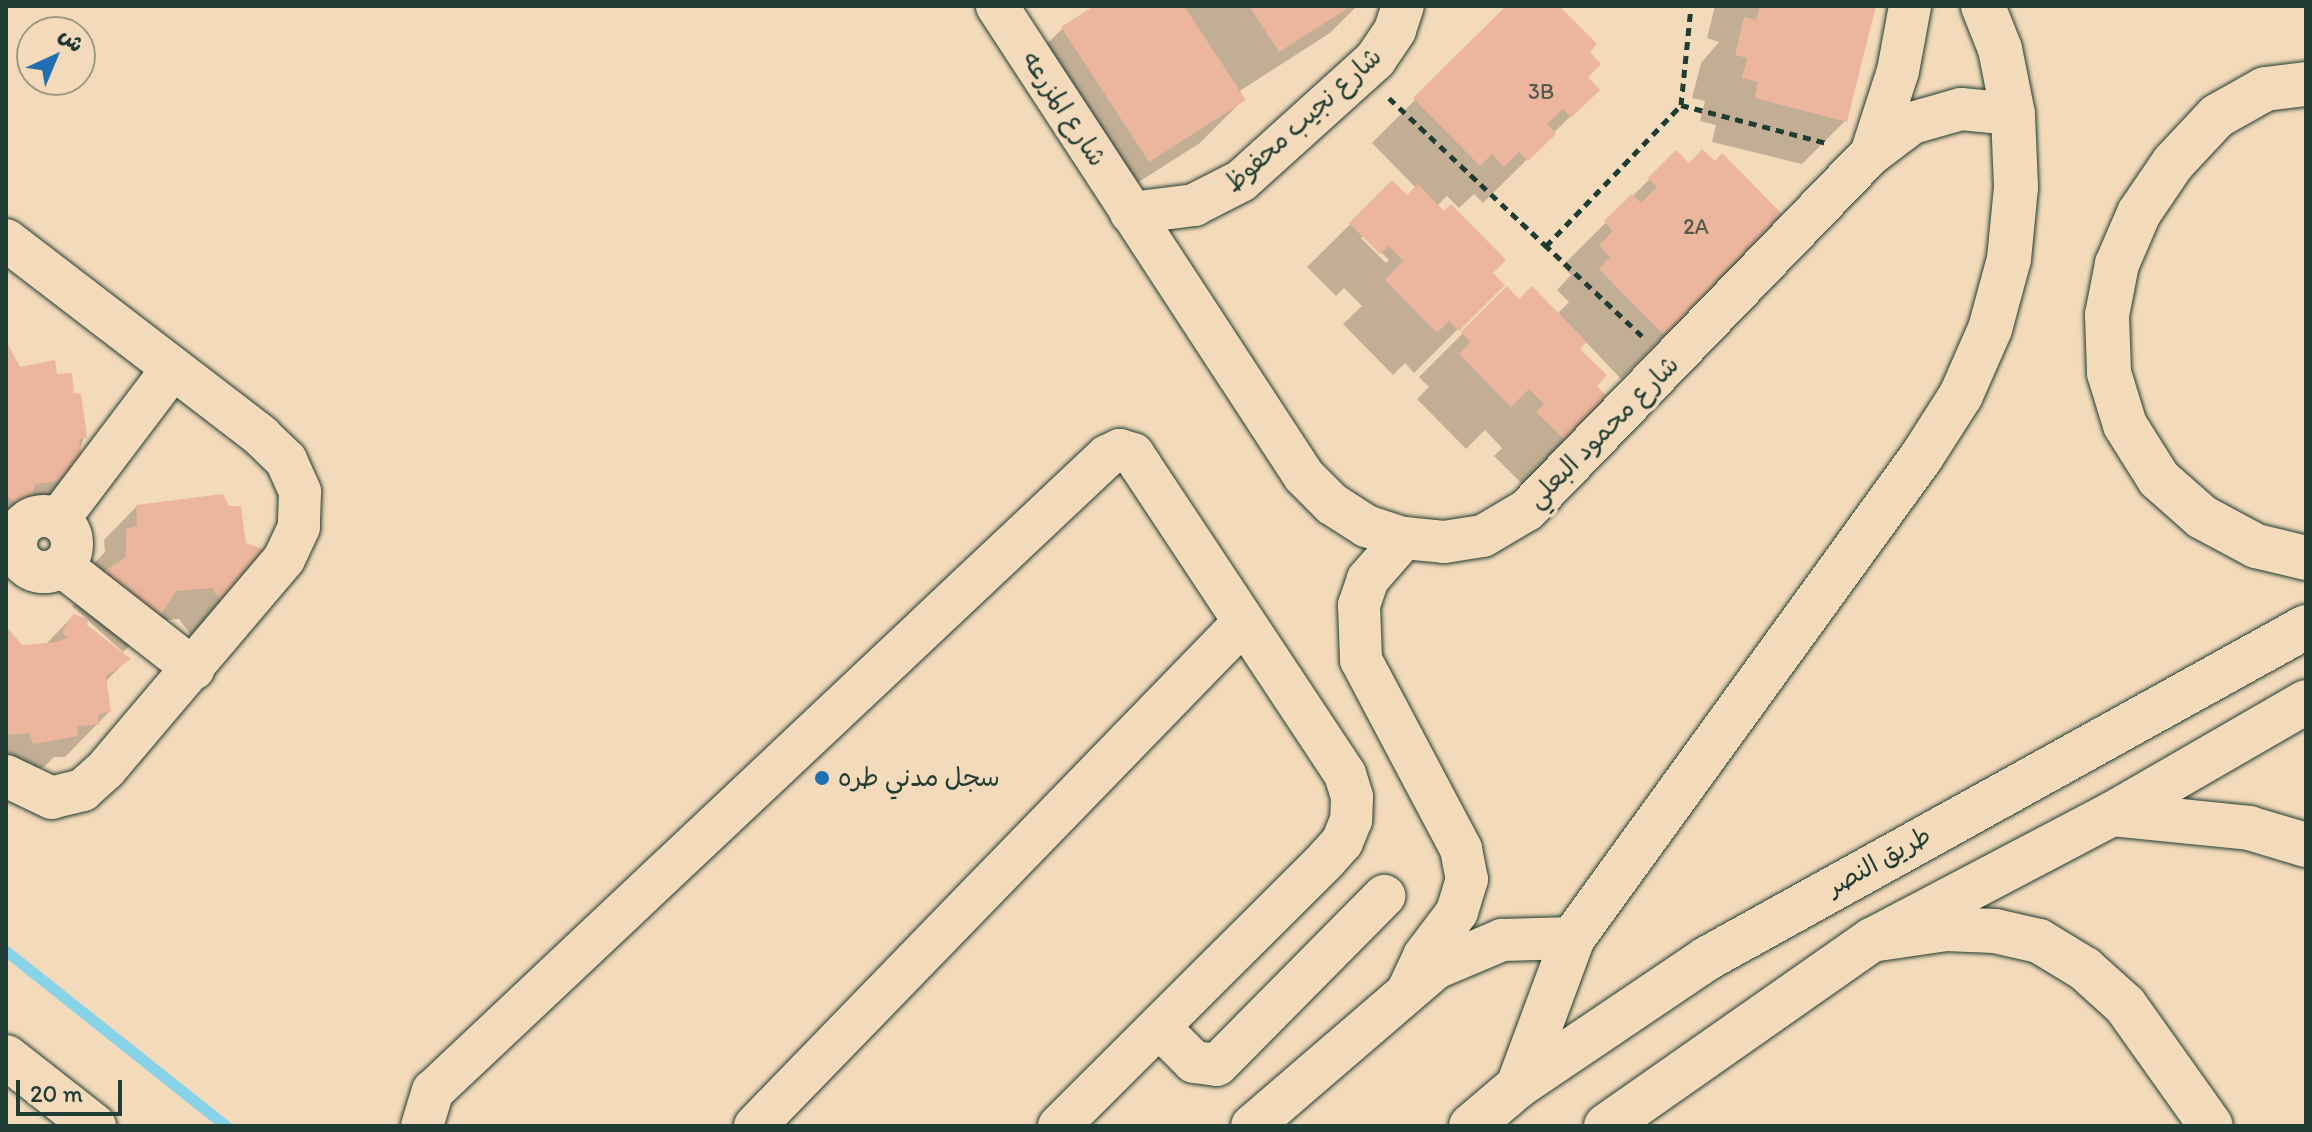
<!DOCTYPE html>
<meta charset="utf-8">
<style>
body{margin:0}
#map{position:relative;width:2312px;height:1132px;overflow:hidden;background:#f3daba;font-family:Itim,"Playpen Sans Arabic",sans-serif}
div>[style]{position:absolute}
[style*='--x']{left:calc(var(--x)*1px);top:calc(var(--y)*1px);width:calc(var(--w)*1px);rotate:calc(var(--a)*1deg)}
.shadow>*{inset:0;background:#0003}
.stream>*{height:11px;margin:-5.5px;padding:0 5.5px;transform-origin:5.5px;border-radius:5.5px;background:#88d3e8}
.building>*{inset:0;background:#ebb69d}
.path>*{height:5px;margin-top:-2.5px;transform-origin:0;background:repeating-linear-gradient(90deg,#1f3d34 0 8px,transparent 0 14px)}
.roads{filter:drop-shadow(0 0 2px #1f3d34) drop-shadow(0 0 2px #1f3d34)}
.minor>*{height:42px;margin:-21px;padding:0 21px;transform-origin:21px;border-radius:21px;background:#f3daba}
.minor>.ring{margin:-21px;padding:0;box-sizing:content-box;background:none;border:42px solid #f3daba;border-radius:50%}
.secondary>*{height:44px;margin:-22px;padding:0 22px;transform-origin:22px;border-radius:22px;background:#f3daba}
.trunk>*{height:44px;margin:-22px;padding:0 22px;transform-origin:22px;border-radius:22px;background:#f3daba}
.dots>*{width:22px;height:22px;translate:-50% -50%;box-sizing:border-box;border:4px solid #f3daba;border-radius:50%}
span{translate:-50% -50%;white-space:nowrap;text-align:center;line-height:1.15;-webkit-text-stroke:7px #f3daba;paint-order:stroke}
.number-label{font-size:22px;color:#525b4e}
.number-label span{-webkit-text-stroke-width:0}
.street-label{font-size:26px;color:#1f3d34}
.poi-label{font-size:26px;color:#1f3d34}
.left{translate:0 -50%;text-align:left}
.frame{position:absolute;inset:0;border:8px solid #1f3d34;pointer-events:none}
.north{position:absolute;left:16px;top:16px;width:80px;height:80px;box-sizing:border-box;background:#f3daba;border:2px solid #9e9b84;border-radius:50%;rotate:44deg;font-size:22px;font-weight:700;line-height:32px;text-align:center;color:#1f3d34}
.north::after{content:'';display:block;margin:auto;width:28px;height:36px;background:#1f6fb2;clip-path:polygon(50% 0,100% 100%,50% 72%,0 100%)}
.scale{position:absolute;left:16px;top:1080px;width:106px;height:36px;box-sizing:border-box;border:4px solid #1f3d34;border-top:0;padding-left:10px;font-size:24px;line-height:28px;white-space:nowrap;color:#1f3d34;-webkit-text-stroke:6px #f3daba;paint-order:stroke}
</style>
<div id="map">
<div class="shadow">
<div style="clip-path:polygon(1097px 6px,1357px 6px,1330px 33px,1238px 92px,1243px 100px,1200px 143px,1104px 204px,1018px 72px,1062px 29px)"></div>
<div style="clip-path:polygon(evenodd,1509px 6px,1557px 6px,1587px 52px,1585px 77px,1597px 90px,1483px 203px,1474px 194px,1459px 208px,1447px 196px,1437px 206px,1502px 285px,1414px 373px,1405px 363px,1393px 375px,1343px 324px,1362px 306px,1344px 288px,1336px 296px,1307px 267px,1392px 183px,1407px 197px,1416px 188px,1372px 143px,1509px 6px,1364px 235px,1389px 260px,1386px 263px,1361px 238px,1364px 235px)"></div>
<div style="clip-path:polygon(1715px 6px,1873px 6px,1845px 121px,1802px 164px,1712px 142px,1716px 125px,1700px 121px,1705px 101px,1692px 98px,1701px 63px,1719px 42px,1707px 38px)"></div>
<div style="clip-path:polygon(1676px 153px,1689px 165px,1783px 218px,1621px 379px,1585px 341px,1578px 349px,1594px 386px,1608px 401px,1523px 485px,1494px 456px,1502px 448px,1485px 430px,1466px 449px,1417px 399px,1429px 387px,1419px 377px,1507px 289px,1519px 302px,1557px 314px,1569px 302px,1557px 290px,1571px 275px,1562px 266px)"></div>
<div style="clip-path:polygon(6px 345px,19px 369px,56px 376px,84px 437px,70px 478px,37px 510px,16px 514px,6px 524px)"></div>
<div style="clip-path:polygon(136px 507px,269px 554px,197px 644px,179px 619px,154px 621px,123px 652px,72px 606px,95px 583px,94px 563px,105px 552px,104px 540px)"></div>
<div style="clip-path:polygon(73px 616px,128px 659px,105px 682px,109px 712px,65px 757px,54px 757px,44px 767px,6px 774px,6px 629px,22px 647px,47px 643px)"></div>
</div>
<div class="stream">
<div style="--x:6;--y:951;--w:281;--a:38.5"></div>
</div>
<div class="building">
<div style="clip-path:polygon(1094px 6px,1184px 6px,1246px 100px,1149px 162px,1061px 27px)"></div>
<div style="clip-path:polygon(1249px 6px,1351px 6px,1279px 52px)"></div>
<div style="clip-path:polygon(1506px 6px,1559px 6px,1597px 44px,1590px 52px,1601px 64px,1588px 77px,1600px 90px,1571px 118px,1563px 109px,1547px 124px,1556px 134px,1528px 161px,1519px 152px,1504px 167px,1492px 154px,1480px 166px,1413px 98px)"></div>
<div style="clip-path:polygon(1760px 6px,1876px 6px,1847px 122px,1755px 98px,1758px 82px,1742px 78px,1747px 58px,1735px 55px,1744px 17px,1756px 20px)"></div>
<div style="clip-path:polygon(1702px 149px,1715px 161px,1722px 153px,1786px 218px,1666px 337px,1599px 269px,1610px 257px,1599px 245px,1613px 231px,1604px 221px,1632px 194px,1641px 203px,1657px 187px,1648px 178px,1676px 150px,1689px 163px)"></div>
<div style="clip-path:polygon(1392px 180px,1407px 195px,1418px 184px,1444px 211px,1451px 204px,1506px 260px,1493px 273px,1505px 285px,1459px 331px,1449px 321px,1437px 333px,1385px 280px,1403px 261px,1389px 246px,1380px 254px,1349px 223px)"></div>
<div style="clip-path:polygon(1507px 286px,1519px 299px,1532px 286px,1587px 342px,1580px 349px,1607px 375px,1597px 386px,1611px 401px,1568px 443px,1536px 412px,1544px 404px,1529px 389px,1511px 407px,1459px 354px,1470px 342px,1461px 332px)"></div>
<div style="clip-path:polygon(6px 341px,20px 367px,55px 360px,57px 374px,72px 373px,74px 393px,81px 394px,87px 438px,79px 439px,83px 464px,71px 466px,72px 479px,36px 484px,24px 509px,6px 496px)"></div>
<div style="clip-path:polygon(223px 494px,229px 506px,241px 506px,246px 543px,273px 553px,230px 614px,212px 588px,176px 591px,156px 622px,103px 572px,126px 557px,126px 529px,137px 526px,136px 505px)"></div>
<div style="clip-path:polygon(73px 614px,88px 619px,87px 625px,131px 659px,106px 676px,111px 712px,98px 714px,99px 725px,77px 726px,78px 736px,33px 744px,29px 733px,7px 735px,6px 626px,22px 645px,56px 642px,67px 638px,62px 632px)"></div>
</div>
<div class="path">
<div style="--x:1389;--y:98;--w:216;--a:43.3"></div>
<div style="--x:1681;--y:105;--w:100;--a:-84.2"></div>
<div style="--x:1642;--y:336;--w:132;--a:-136.8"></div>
<div style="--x:1546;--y:246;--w:195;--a:-46.2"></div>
<div style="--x:1681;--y:105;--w:151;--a:14.6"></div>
</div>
<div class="roads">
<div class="minor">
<div style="--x:997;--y:6;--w:561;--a:56.85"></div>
<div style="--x:1304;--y:476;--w:40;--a:45"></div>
<div style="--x:1332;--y:504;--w:40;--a:32.9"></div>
<div style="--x:1366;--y:526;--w:40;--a:18"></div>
<div style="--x:1404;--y:538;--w:40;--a:5.7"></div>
<div style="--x:1444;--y:542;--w:39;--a:-9"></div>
<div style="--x:1483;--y:536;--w:51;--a:-30.6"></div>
<div style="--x:1527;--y:510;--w:495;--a:-46"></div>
<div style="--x:1871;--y:154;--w:51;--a:-37.1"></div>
<div style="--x:1912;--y:123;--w:51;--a:-15.9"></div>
<div style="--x:1961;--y:109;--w:52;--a:5.5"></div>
<div style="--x:1871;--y:154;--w:87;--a:-72"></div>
<div style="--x:1898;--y:71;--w:66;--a:-79.5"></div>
<div style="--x:1131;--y:213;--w:64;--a:-7.2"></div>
<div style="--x:1194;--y:205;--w:53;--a:-27.1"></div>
<div style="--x:1241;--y:181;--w:181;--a:-42.1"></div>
<div style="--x:1375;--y:60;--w:36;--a:-56"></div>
<div style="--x:1395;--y:30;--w:25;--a:-72"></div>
<div style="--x:6;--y:240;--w:322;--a:37.5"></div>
<div style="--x:261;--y:436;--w:35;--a:44"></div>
<div style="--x:286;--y:460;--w:35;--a:66"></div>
<div style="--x:300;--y:492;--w:35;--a:92"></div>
<div style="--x:299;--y:527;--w:35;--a:115"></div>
<div style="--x:284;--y:559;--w:275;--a:130.3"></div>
<div style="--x:106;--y:769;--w:31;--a:138"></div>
<div style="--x:83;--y:790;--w:32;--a:166"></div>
<div style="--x:52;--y:798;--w:51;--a:-154.4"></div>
<div class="ring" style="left:16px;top:516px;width:14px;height:14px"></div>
<div style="--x:58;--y:520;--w:189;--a:-52.9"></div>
<div style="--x:1404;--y:538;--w:55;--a:131.3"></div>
<div style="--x:1368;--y:579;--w:28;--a:109"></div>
<div style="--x:1359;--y:605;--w:55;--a:87.9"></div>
<div style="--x:1361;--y:660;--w:214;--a:62.1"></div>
<div style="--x:1461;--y:849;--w:31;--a:79"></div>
<div style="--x:1467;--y:879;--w:34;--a:107"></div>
<div style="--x:1457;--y:912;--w:55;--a:126.9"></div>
<div style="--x:1424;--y:956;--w:38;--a:115"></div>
<div style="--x:62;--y:566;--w:167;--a:38"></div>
<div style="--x:1159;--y:1027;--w:49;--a:45"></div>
<div style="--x:1194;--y:1062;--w:23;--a:7"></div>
<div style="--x:1217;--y:1065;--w:238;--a:-45.3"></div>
<div style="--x:422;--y:1126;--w:37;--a:-73"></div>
<div style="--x:433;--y:1091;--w:926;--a:-43.29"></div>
<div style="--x:1107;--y:456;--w:14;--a:-25"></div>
<div style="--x:1120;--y:450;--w:14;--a:17"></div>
<div style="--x:1133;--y:454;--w:14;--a:56"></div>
<div style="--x:1141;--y:466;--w:369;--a:56.5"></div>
<div style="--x:1345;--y:774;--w:24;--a:73"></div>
<div style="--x:1352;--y:797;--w:23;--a:92"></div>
<div style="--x:1351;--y:820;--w:24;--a:112"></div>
<div style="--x:1342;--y:842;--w:24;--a:132"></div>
<div style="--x:1326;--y:860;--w:377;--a:135.1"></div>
<div style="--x:755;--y:1126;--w:702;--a:-45.87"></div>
<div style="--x:1252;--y:1126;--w:243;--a:-40.7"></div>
<div style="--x:1436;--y:968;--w:72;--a:-23"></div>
<div style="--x:1502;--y:940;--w:71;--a:-1.6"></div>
</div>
<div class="secondary">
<div style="--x:1878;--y:939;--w:69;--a:-8.4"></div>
<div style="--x:1946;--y:929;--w:49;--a:2.3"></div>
<div style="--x:1995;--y:931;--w:45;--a:12.8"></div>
<div style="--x:2039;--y:941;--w:54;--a:31.3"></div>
<div style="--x:2085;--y:969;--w:54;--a:42"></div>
<div style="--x:2125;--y:1005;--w:148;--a:54.6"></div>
<div style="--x:6;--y:1057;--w:112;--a:38.1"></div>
</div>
<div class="trunk">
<div style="--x:2306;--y:84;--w:41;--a:173"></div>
<div style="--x:2265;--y:89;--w:55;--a:150.6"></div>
<div style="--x:2217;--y:116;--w:64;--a:133.1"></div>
<div style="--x:2173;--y:163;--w:60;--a:124.2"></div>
<div style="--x:2139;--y:213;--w:56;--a:113.3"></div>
<div style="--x:2117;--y:264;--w:52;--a:101.1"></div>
<div style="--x:2107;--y:315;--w:58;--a:88"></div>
<div style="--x:2109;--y:373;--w:54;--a:72.9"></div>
<div style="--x:2125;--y:425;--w:64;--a:57.8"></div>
<div style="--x:2159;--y:479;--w:57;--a:41.5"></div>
<div style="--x:2202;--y:517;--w:61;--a:28.2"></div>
<div style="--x:2256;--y:546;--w:51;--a:13.5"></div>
<div style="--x:2112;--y:814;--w:138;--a:5.8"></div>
<div style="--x:2249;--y:828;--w:59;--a:16.6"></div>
<div style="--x:1518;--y:1086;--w:158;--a:-69.6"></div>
<div style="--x:1573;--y:938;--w:595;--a:-54.09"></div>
<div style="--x:1922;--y:456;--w:72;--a:-57.4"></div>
<div style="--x:1961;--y:395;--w:72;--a:-66.3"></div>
<div style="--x:1990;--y:329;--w:73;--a:-74.8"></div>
<div style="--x:2009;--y:259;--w:72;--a:-84.4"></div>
<div style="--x:2016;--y:187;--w:73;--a:-92.4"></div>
<div style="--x:2013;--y:114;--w:66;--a:-101.3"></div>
<div style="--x:2000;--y:49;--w:46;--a:-111.6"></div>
<div style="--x:1471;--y:1126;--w:62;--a:-40.4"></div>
<div style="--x:1518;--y:1086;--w:227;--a:-34"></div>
<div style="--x:1706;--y:959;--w:686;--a:-28.96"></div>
<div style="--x:1606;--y:1126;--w:325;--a:-35"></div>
<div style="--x:1872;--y:940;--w:271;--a:-27.7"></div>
<div style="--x:2112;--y:814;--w:224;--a:-30"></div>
</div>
</div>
<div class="dots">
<div style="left:822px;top:778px;background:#1f6fb2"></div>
</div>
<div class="number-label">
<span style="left:1541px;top:92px">3B</span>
<span style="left:1696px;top:227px">2A</span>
</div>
<div class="street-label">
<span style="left:1064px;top:109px;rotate:57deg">شارع المزرعه</span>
<span style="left:1303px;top:120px;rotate:-42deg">شارع نجيب محفوظ</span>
<span style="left:1603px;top:432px;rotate:-45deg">شارع محمود البعلي</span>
<span style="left:1879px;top:861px;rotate:-29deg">طريق النصر</span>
</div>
<div class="poi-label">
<span class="left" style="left:838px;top:778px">سجل مدني طره</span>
</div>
<div class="frame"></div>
<div class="north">ش</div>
<div class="scale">20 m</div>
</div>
